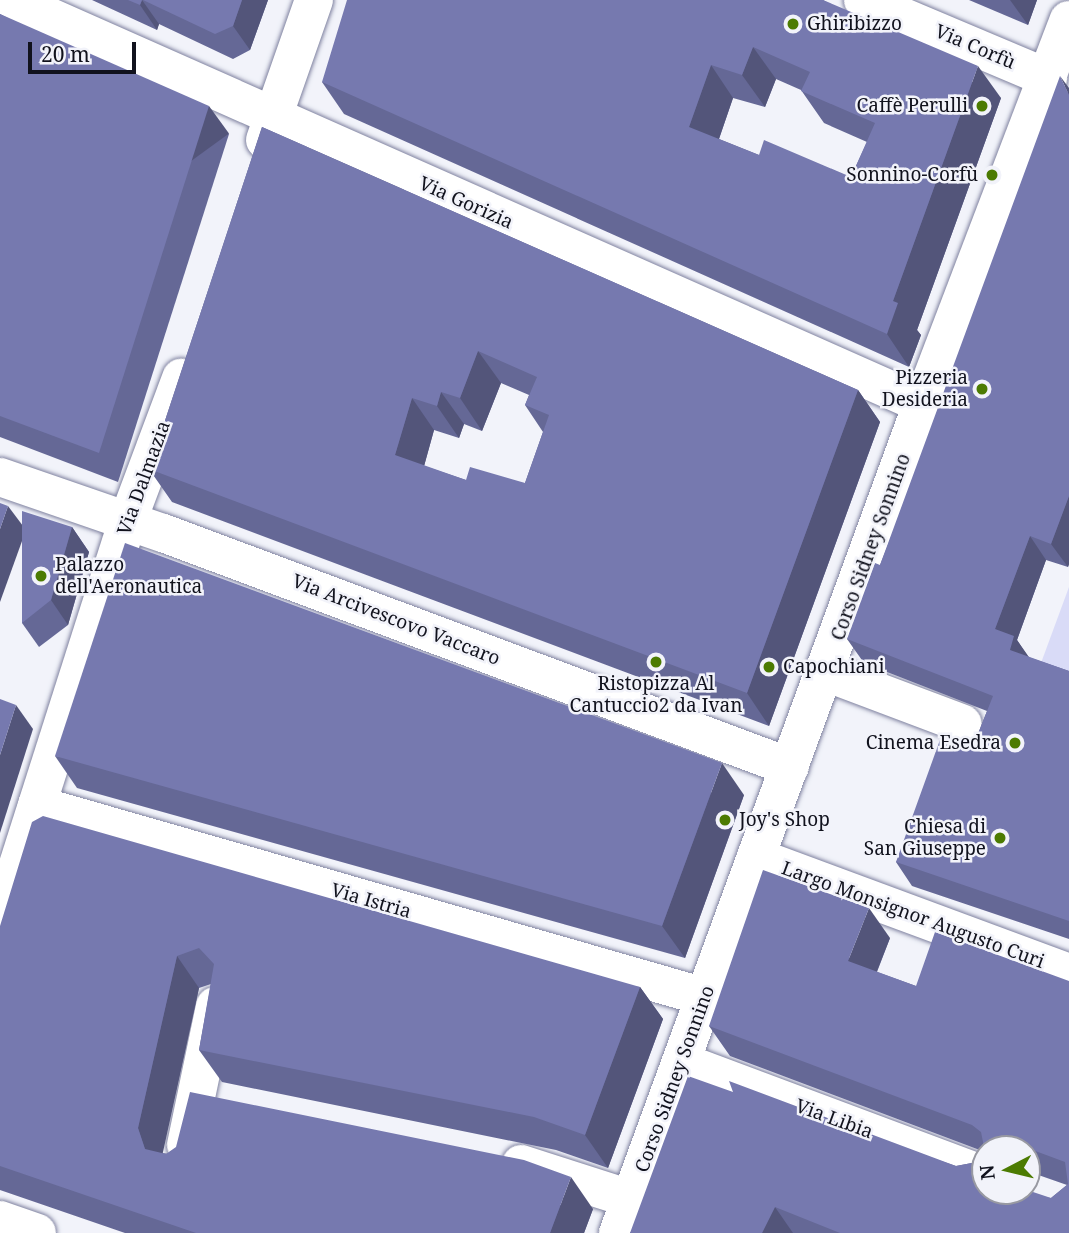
<!DOCTYPE html>
<meta charset="utf-8">
<style>
body{margin:0}
#map{position:relative;width:1069px;height:1233px;overflow:hidden;background:#f2f3fa;font-family:"Noto Serif",serif}
div>[style]{position:absolute}
[style*='--x']{left:calc(var(--x)*1px);top:calc(var(--y)*1px);width:calc(var(--w)*1px);rotate:calc(var(--a)*1deg)}
.green>*{inset:0;background:#d9dbf7}
.roads{filter:drop-shadow(0 0 2px #7e819f) drop-shadow(0 0 2px #7e819f)}
.minor>*{height:38px;margin:-19px;padding:0 19px;transform-origin:19px;border-radius:19px;background:#fff}
.wall>*{inset:0;background:#656896}
.shaded-wall>*{inset:0;background:#53557a;transform-origin:0 0}
.building>*{inset:0;background:#7679af}
.dots>*{width:19px;height:19px;translate:-50% -50%;box-sizing:border-box;border:4px solid #f2f3fa;border-radius:50%}
span{translate:-50% -50%;white-space:nowrap;text-align:center;line-height:1.15;-webkit-text-stroke:5px #f2f3fa;paint-order:stroke}
.poi-label{font-size:19px;color:#11121d}
.left{translate:0 -50%;text-align:left}
.right{translate:-100% -50%;text-align:right}
.street-label{font-size:19px;color:#11121d}
.north{position:absolute;left:971px;top:1135px;width:70px;height:70px;box-sizing:border-box;background:#f2f3fa;border:2px solid #9899a2;border-radius:50%;rotate:263deg;font-size:19px;font-weight:700;line-height:28px;text-align:center;color:#11121d}
.north::after{content:'';display:block;margin:auto;width:24px;height:32px;background:#4c7b02;clip-path:polygon(50% 0,100% 100%,50% 72%,0 100%)}
.scale{position:absolute;left:28px;top:42px;width:108px;height:32px;box-sizing:border-box;border:4px solid #11121d;border-top:0;padding-left:9px;font-size:21px;line-height:24px;white-space:nowrap;color:#11121d;-webkit-text-stroke:5px #f2f3fa;paint-order:stroke}
</style>
<div id="map">
<div class="green">
<div style="clip-path:polygon(1069px 587px,1069px 674px,1041px 663px)"></div>
</div>
<div class="roads">
<div class="minor">
<div style="--x:12;--y:0;--w:996;--a:23.94"></div>
<div style="--x:863;--y:0;--w:201;--a:22.9"></div>
<div style="--x:265;--y:140;--w:148;--a:-70.7"></div>
<div style="--x:0;--y:477;--w:172;--a:19"></div>
<div style="--x:163;--y:533;--w:669;--a:20.47"></div>
<div style="--x:825;--y:672;--w:147;--a:20.6"></div>
<div style="--x:37;--y:805;--w:695;--a:16.04"></div>
<div style="--x:756;--y:857;--w:334;--a:20.3"></div>
<div style="--x:0;--y:921;--w:421;--a:-72.3"></div>
<div style="--x:128;--y:520;--w:152;--a:-69.5"></div>
<div style="--x:682;--y:1062;--w:323;--a:20.5"></div>
<div style="--x:186;--y:1145;--w:142;--a:-78.2"></div>
<div style="--x:521;--y:1164;--w:115;--a:17.7"></div>
<div style="--x:0;--y:1220;--w:39;--a:19"></div>
<div style="--x:618;--y:1233;--w:883;--a:-69.86"></div>
<div style="--x:922;--y:404;--w:411;--a:-69.1"></div>
</div>
</div>
<div class="wall">
<div style="clip-path:polygon(92px 0,268px 0,250px 50px,233px 59px,159px 24px,157px 30px)"></div>
<div style="clip-path:polygon(evenodd,823px 0,1001px 98px,917px 330px,921px 335px,909px 367px,344px 114px,322px 82px,823px 0,776px 79px,801px 90px,824px 123px,867px 142px,851px 177px,759px 155px,719px 139px,733px 98px,765px 107px,776px 79px)"></div>
<div style="clip-path:polygon(969px 0,1037px 0,1028px 25px)"></div>
<div style="clip-path:polygon(0 14px,229px 134px,118px 482px,0 437px)"></div>
<div style="clip-path:polygon(1069px 88px,1069px 564px,1068px 567px,1046px 560px,1017px 640px,1028px 657px,1069px 671px,1069px 939px,912px 886px,896px 862px,972px 749px,987px 711px,864px 663px,847px 639px,880px 565px)"></div>
<div style="clip-path:polygon(evenodd,262px 127px,858px 390px,880px 422px,769px 726px,172px 502px,149px 469px,262px 127px,501px 383px,529px 395px,525px 405px,543px 432px,525px 483px,466px 480px,424px 466px,434px 430px,459px 438px,464px 424px,482px 431px,501px 383px)"></div>
<div style="clip-path:polygon(22px 525px,72px 527px,89px 552px,68px 625px,39px 647px,22px 623px)"></div>
<div style="clip-path:polygon(55px 756px,744px 795px,685px 958px,77px 788px)"></div>
<div style="clip-path:polygon(0 926px,640px 987px,663px 1019px,608px 1168px,556px 1150px,222px 1082px,199px 1050px,211px 984px,199px 988px,162px 1153px,593px 1209px,584px 1233px,125px 1233px,0 1190px)"></div>
<div style="clip-path:polygon(evenodd,890px 938px,877px 972px,916px 986px,1069px 981px,1069px 1233px,630px 1233px,733px 1092px,956px 1166px,977px 1162px,985px 1152px,730px 1056px,709px 1026px,890px 938px,985px 1149px,1027px 1149px,1027px 1171px,1067px 1185px,1051px 1198px,985px 1191px,985px 1149px)"></div>
</div>
<div class="shaded-wall">
<div style="clip-path:polygon(142px 0,159px 24px,157px 30px,140px 5px)"></div>
<div style="clip-path:polygon(242px 0,268px 0,250px 50px,233px 26px)"></div>
<div style="clip-path:polygon(1010px 0,1037px 0,1028px 25px)"></div>
<div style="clip-path:polygon(753px 47px,776px 79px,765px 107px,742px 75px)"></div>
<div style="clip-path:polygon(711px 65px,733px 98px,712px 159px,689px 127px)"></div>
<div style="clip-path:polygon(978px 66px,1001px 98px,917px 330px,921px 335px,909px 367px,887px 334px,893px 301px)"></div>
<div style="clip-path:polygon(1060px 76px,1069px 88px,1069px 95px)"></div>
<div style="left:209px;top:106px;width:34px;height:364px;rotate:54deg"></div>
<div style="clip-path:polygon(478px 351px,501px 383px,482px 431px,460px 398px)"></div>
<div style="clip-path:polygon(858px 390px,880px 422px,769px 726px,747px 693px)"></div>
<div style="clip-path:polygon(441px 392px,464px 424px,459px 438px,437px 406px)"></div>
<div style="clip-path:polygon(412px 398px,434px 430px,418px 488px,395px 455px)"></div>
<div style="clip-path:polygon(1069px 496px,1069px 564px,1068px 567px,1051px 544px)"></div>
<div style="clip-path:polygon(8px 506px,26px 530px,0 602px,0 529px)"></div>
<div style="clip-path:polygon(72px 527px,89px 552px,68px 625px,51px 600px)"></div>
<div style="clip-path:polygon(1030px 536px,1046px 560px,1017px 640px,1031px 660px,1027px 674px,995px 629px)"></div>
<div style="clip-path:polygon(16px 705px,33px 729px,0 833px,0 755px)"></div>
<div style="clip-path:polygon(722px 763px,744px 795px,685px 958px,662px 926px)"></div>
<div style="clip-path:polygon(869px 908px,890px 938px,869px 991px,848px 961px)"></div>
<div style="clip-path:polygon(177px 956px,199px 988px,161px 1161px,145px 1149px,138px 1128px)"></div>
<div style="clip-path:polygon(640px 987px,663px 1019px,608px 1168px,585px 1135px)"></div>
<div style="clip-path:polygon(571px 1177px,593px 1209px,584px 1233px,550px 1233px)"></div>
<div style="clip-path:polygon(775px 1207px,793px 1233px,762px 1233px)"></div>
</div>
<div class="building">
<div style="clip-path:polygon(128px 0,142px 0,140px 5px)"></div>
<div style="clip-path:polygon(143px 0,242px 0,233px 26px,215px 34px)"></div>
<div style="clip-path:polygon(evenodd,347px 0,823px 0,978px 66px,893px 301px,898px 303px,887px 334px,322px 82px,347px 0,753px 47px,810px 72px,801px 91px,875px 123px,851px 177px,764px 140px,759px 155px,689px 127px,711px 65px,742px 75px,753px 47px)"></div>
<div style="clip-path:polygon(0 14px,209px 106px,99px 453px,0 416px)"></div>
<div style="clip-path:polygon(1060px 76px,1069px 95px,1069px 496px,1051px 544px,1030px 536px,995px 629px,1014px 636px,1010px 650px,1069px 671px,1069px 921px,896px 862px,941px 737px,972px 749px,993px 696px,847px 639px,875px 563px,880px 565px)"></div>
<div style="clip-path:polygon(evenodd,262px 127px,858px 390px,747px 693px,149px 469px,262px 127px,478px 351px,537px 377px,525px 405px,549px 415px,525px 483px,470px 467px,466px 480px,395px 455px,412px 398px,437px 406px,441px 392px,460px 398px,478px 351px)"></div>
<div style="clip-path:polygon(0 503px,8px 506px,0 529px)"></div>
<div style="clip-path:polygon(22px 511px,72px 527px,51px 600px,22px 623px)"></div>
<div style="clip-path:polygon(125px 543px,722px 763px,662px 926px,55px 756px)"></div>
<div style="clip-path:polygon(0 699px,16px 705px,0 755px)"></div>
<div style="clip-path:polygon(43px 816px,640px 987px,585px 1135px,534px 1117px,199px 1050px,214px 964px,199px 948px,177px 956px,138px 1128px,145px 1149px,166px 1154px,176px 1147px,190px 1092px,524px 1160px,571px 1177px,550px 1233px,196px 1233px,0 1166px,0 926px,32px 822px)"></div>
<div style="clip-path:polygon(evenodd,763px 870px,869px 908px,848px 961px,916px 986px,935px 932px,1069px 981px,1069px 1233px,840px 1233px,775px 1207px,762px 1233px,630px 1233px,688px 1076px,733px 1092px,729px 1081px,956px 1166px,977px 1162px,985px 1152px,981px 1132px,972px 1125px,709px 1026px,763px 870px,1003px 1139px,1065px 1162px,1068px 1184px,1051px 1198px,1027px 1190px,985px 1191px,985px 1149px,990px 1149px,991px 1145px,1003px 1139px)"></div>
</div>
<div class="dots">
<div style="left:793px;top:24px;background:#4c7b02"></div>
<div style="left:982px;top:106px;background:#4c7b02"></div>
<div style="left:992px;top:175px;background:#4c7b02"></div>
<div style="left:982px;top:389px;background:#4c7b02"></div>
<div style="left:41px;top:576px;background:#4c7b02"></div>
<div style="left:656px;top:662px;background:#4c7b02"></div>
<div style="left:769px;top:667px;background:#4c7b02"></div>
<div style="left:1015px;top:743px;background:#4c7b02"></div>
<div style="left:725px;top:820px;background:#4c7b02"></div>
<div style="left:1000px;top:838px;background:#4c7b02"></div>
</div>
<div class="poi-label">
<span class="left" style="left:807px;top:24px">Ghiribizzo</span>
<span class="right" style="left:968px;top:106px">Caffè Perulli</span>
<span class="right" style="left:978px;top:175px">Sonnino-Corfù</span>
<span class="right" style="left:968px;top:389px">Pizzeria<br>Desideria</span>
<span class="left" style="left:55px;top:576px">Palazzo<br>dell'Aeronautica</span>
<span class="left" style="left:783px;top:667px">Capochiani</span>
<span style="left:656px;top:695px">Ristopizza Al<br>Cantuccio2 da Ivan</span>
<span class="right" style="left:1001px;top:743px">Cinema Esedra</span>
<span class="left" style="left:739px;top:820px">Joy's Shop</span>
<span class="right" style="left:986px;top:838px">Chiesa di<br>San Giuseppe</span>
</div>
<div class="street-label">
<span style="left:975px;top:47px;rotate:23deg">Via Corfù</span>
<span style="left:466px;top:203px;rotate:24deg">Via Gorizia</span>
<span style="left:144px;top:478px;rotate:-70deg">Via Dalmazia</span>
<span style="left:871px;top:547px;rotate:-70deg">Corso Sidney Sonnino</span>
<span style="left:396px;top:620px;rotate:21deg">Via Arcivescovo Vaccaro</span>
<span style="left:371px;top:901px;rotate:16deg">Via Istria</span>
<span style="left:913px;top:915px;rotate:20deg">Largo Monsignor Augusto Curi</span>
<span style="left:675px;top:1079px;rotate:-70deg">Corso Sidney Sonnino</span>
<span style="left:834px;top:1119px;rotate:20deg">Via Libia</span>
</div>
<div class="north">N</div>
<div class="scale">20 m</div>
</div>
